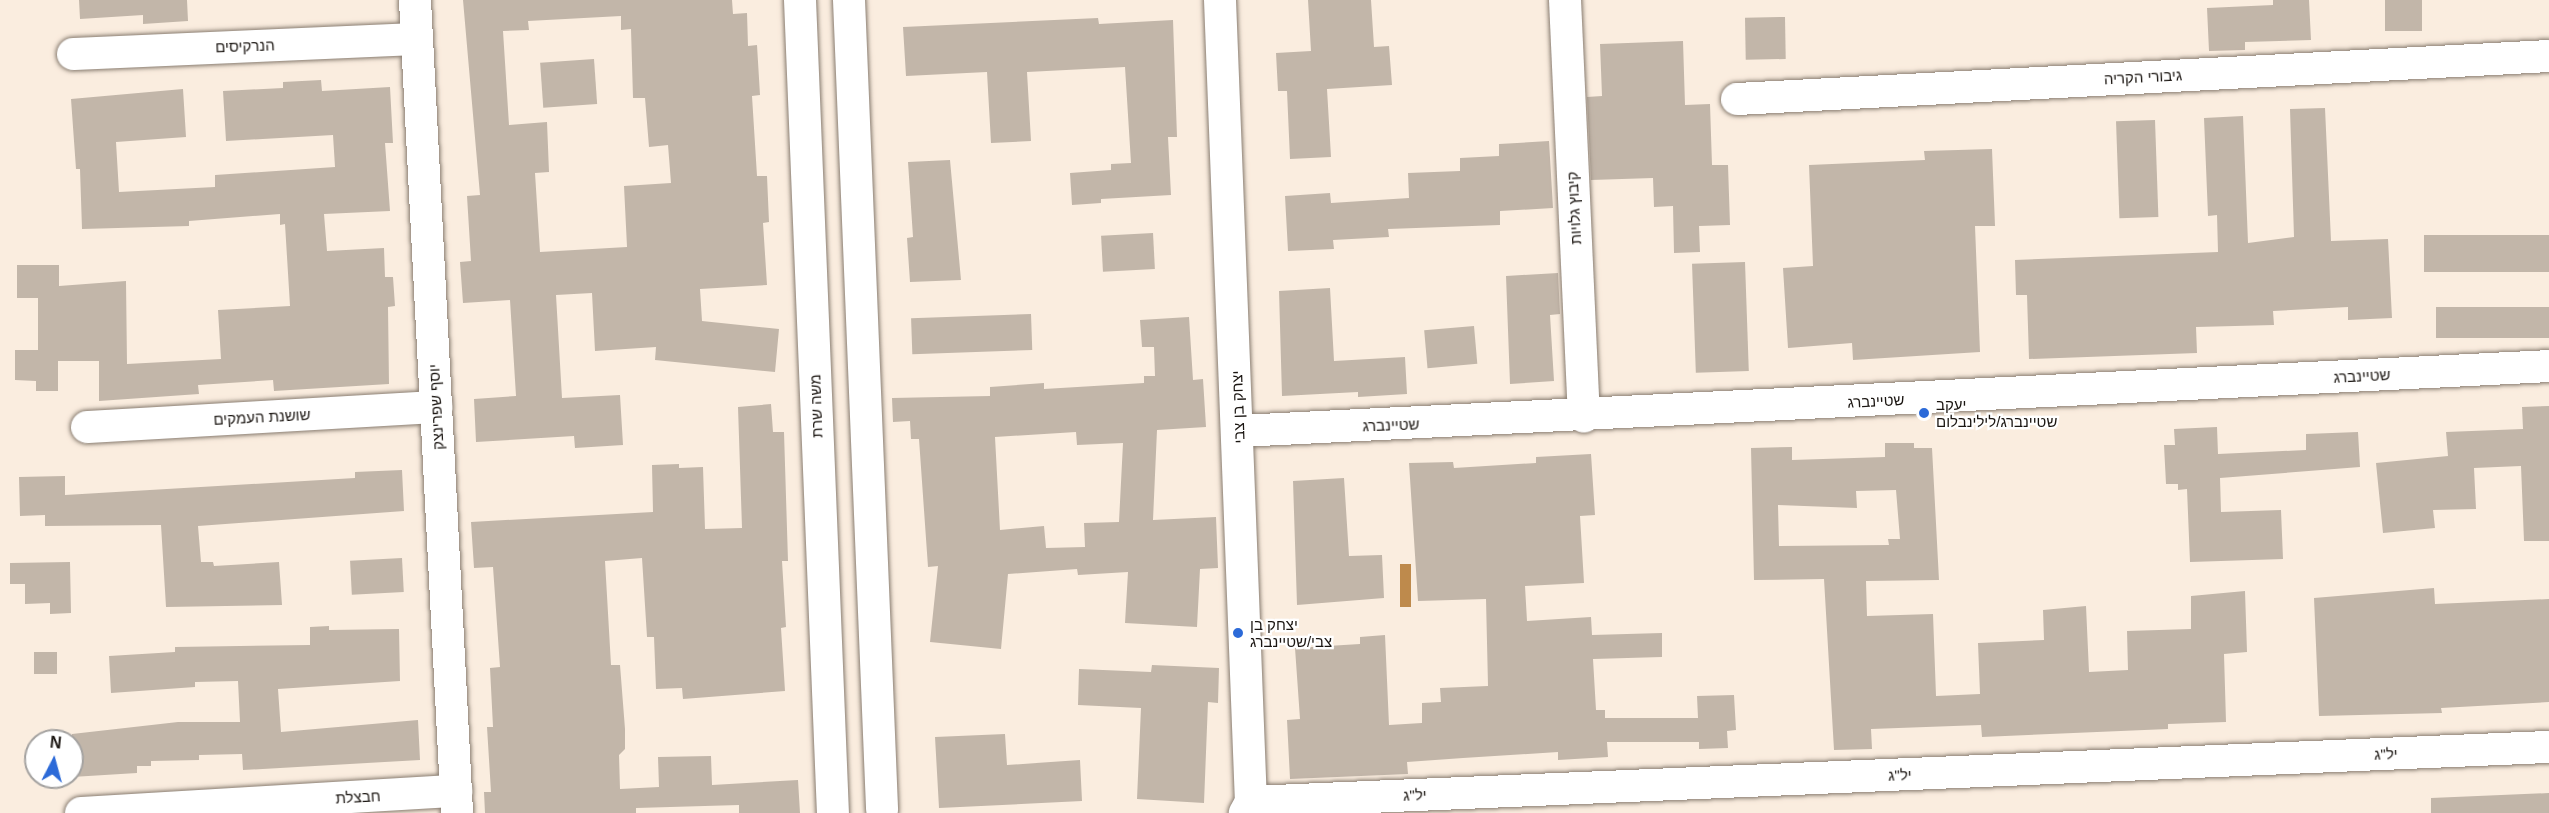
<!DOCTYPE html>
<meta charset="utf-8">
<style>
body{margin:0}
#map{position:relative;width:2549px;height:813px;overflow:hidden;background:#faeddf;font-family:Helvetica,Heebo,sans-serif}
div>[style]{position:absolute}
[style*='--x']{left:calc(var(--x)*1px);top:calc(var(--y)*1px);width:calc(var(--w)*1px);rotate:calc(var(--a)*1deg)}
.water>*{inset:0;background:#be8a4c;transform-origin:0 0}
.building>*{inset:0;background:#c2b6a9;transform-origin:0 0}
.roads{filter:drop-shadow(0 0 2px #897d71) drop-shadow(0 0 2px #897d71)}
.minor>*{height:32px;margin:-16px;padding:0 16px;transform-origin:16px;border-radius:16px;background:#fff}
.dots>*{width:16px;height:16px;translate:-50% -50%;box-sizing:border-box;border:3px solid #fff;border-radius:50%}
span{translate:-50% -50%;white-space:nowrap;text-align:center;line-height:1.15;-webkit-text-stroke:4.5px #fff;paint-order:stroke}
.street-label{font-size:15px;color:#1b1612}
.poi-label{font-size:15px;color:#1b1612}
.left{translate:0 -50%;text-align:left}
.north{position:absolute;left:24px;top:729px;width:60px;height:60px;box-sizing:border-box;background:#fff;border:2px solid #a4a2a0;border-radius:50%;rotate:6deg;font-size:16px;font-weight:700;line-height:24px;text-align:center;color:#1b1612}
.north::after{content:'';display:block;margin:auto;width:21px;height:27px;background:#2c6ad8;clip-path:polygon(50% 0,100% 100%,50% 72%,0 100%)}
</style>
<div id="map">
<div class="water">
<div style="left:1400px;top:564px;width:11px;height:43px"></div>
</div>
<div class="building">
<div style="clip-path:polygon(79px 0,187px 0,188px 21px,143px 24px,143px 15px,80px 19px)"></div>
<div style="clip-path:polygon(evenodd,463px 0,732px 0,733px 14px,747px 13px,748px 46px,757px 45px,760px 95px,752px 96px,757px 176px,767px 176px,769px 222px,763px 223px,767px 285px,700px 289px,702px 321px,779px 329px,775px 372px,655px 360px,656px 347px,595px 351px,592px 293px,556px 295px,562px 398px,620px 395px,623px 445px,575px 448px,574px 436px,476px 442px,474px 399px,516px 396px,510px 300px,463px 303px,460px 262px,471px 261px,467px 196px,480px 195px,463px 0,621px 16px,621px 30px,631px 29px,633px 98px,645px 98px,649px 147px,668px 145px,671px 183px,624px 186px,627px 247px,540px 252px,535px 173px,549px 172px,547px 122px,509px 125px,503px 31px,529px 30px,528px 21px,621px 16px)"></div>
<div style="clip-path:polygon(1308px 0,1371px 0,1374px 47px,1389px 46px,1392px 85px,1327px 89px,1331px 157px,1290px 159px,1287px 91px,1278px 91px,1276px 53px,1311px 51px)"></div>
<div style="clip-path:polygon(2273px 0,2309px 0,2311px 40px,2245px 42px,2245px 50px,2209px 51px,2207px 8px,2273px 5px)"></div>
<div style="left:2385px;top:0;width:37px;height:31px"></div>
<div style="left:1785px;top:17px;width:42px;height:40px;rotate:89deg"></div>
<div style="clip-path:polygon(1098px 18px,1099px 24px,1173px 20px,1177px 137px,1168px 137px,1171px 195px,1101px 199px,1101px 203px,1072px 205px,1070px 173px,1111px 170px,1111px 164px,1131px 163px,1125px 67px,1027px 72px,1031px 141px,991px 143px,987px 72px,906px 76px,903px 27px)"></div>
<div style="clip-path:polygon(1683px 41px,1685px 105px,1710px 104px,1712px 165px,1728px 165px,1730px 225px,1699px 226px,1700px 252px,1674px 253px,1673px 206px,1654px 207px,1653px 178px,1591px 180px,1587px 97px,1602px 96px,1600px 44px)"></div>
<div style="left:594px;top:59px;width:45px;height:54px;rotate:86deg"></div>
<div style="clip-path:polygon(321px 80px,322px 91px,390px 87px,393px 143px,385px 143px,390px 211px,324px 214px,327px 251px,384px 248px,385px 277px,393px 277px,395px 306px,388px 307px,389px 384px,274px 391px,273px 380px,198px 385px,199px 394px,99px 401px,99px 361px,58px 361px,58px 391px,36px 391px,36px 381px,15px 380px,15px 350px,38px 350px,38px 298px,17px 298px,17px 265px,59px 265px,59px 286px,126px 281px,127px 364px,221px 359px,218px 310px,290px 306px,285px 224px,280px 225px,280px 214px,189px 221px,189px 226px,82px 229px,80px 169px,76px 169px,71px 99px,183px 89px,186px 137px,116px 142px,119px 192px,215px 187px,215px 175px,335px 167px,333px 135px,226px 141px,223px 91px,283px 88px,283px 82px)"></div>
<div style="clip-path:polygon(2325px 108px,2331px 241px,2388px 239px,2392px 318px,2348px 320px,2348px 307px,2273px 311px,2274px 325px,2196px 327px,2197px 353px,2029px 359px,2027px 295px,2016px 295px,2015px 260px,2218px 252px,2217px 215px,2208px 216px,2204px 118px,2243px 116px,2248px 243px,2294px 237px,2290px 109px)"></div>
<div style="left:2155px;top:120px;width:97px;height:39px;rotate:88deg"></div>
<div style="clip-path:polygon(1549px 141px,1553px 208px,1500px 211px,1500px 225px,1388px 229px,1389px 237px,1333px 240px,1334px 249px,1288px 251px,1285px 196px,1330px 193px,1331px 203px,1409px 198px,1408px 173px,1460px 171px,1460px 158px,1499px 156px,1499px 144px)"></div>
<div style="clip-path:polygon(1992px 149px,1995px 226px,1975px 226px,1980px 352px,1853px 360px,1852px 343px,1788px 348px,1783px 268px,1813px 266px,1809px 165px,1925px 160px,1924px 151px)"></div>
<div style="clip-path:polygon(950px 160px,961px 280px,910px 282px,907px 238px,913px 237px,908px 162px)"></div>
<div style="left:1153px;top:233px;width:36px;height:52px;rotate:87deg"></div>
<div style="left:2549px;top:235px;width:37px;height:125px;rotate:90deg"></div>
<div style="left:1745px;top:262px;width:109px;height:53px;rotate:88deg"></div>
<div style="clip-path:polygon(1558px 273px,1560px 314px,1550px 315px,1554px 381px,1510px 384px,1506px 276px)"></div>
<div style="clip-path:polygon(1330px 288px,1334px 361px,1405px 357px,1407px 394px,1358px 397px,1358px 392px,1282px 396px,1279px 291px)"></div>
<div style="left:2549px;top:307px;width:31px;height:113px;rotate:90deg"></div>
<div style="left:1031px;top:314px;width:36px;height:120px;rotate:88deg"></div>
<div style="clip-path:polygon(evenodd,1189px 317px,1193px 380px,1203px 379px,1206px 427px,1157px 430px,1153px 520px,1216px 517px,1218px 568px,1200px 569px,1197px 627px,1125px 623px,1128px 572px,1078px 575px,1077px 569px,1008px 574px,1001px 649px,930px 642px,938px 566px,928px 567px,919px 439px,911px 439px,910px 421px,893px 422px,892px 398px,990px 396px,990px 387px,1044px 383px,1044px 389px,1144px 383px,1144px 376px,1155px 376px,1154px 347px,1142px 347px,1140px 320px,1189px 317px,1076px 432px,1077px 445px,1123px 443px,1119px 522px,1084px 523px,1085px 547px,1046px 548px,1044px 526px,1000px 530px,995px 437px,1076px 432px)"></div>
<div style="left:1474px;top:326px;width:38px;height:50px;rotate:85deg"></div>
<div style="clip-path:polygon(771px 404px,773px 432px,784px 432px,788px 561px,782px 561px,786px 627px,781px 628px,785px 691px,683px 699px,682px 688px,656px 689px,654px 637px,647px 637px,642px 558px,605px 561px,611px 665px,620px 665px,625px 729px,625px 749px,619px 755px,620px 789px,659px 787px,658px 757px,711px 756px,712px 785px,798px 780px,800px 813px,739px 813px,739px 805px,636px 808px,636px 813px,485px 813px,484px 792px,491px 792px,487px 727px,493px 727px,490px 668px,500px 667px,493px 567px,474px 568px,471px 522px,653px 512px,652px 465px,679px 464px,679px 468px,703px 467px,705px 529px,742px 528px,738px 407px)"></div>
<div style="clip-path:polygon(2549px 406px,2549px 541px,2524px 541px,2521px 466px,2474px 468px,2476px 509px,2433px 510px,2435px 528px,2383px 533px,2376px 463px,2448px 456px,2446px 432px,2523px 429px,2522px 407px)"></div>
<div style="clip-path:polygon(2217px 427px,2218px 454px,2306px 450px,2306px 434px,2358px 432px,2360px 467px,2220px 478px,2221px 512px,2281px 510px,2283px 559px,2190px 562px,2187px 489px,2178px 490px,2178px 484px,2166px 484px,2164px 445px,2175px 445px,2174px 429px)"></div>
<div style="clip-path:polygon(evenodd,1885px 443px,1914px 443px,1914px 448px,1932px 448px,1939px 580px,1866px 581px,1867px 616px,1933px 614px,1936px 696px,1980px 694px,1978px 643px,2044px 640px,2043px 610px,2086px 606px,2089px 672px,2128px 670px,2127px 631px,2191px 629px,2191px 596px,2245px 591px,2247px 652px,2224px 654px,2226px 722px,2168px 724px,2168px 729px,1982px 737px,1981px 725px,1871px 729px,1872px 749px,1834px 750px,1824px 579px,1754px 580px,1751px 448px,1792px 447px,1792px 460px,1885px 457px,1885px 443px,1896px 490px,1900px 539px,1888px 539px,1889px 545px,1779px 546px,1778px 505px,1857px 508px,1856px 491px,1896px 490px)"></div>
<div style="clip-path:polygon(1591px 454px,1595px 515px,1580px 516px,1584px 583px,1525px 586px,1527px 621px,1591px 617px,1592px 635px,1662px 633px,1662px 657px,1593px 659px,1596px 710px,1605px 710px,1605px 718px,1698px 718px,1697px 696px,1734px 695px,1736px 730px,1727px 731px,1728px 748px,1699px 749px,1699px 742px,1607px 742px,1608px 757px,1558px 760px,1558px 752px,1463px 758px,1407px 762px,1408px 774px,1290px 779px,1287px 720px,1300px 719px,1295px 648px,1360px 644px,1360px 637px,1385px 635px,1389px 725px,1422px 723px,1422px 703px,1441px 702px,1440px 688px,1488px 686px,1486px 599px,1418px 601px,1409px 463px,1453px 462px,1454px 468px,1536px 463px,1536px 457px)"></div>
<div style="clip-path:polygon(402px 470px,404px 511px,198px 526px,201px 562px,213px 562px,214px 566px,279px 562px,282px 605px,166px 607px,161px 525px,45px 526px,45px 515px,20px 516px,19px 477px,65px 476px,65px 495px,355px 478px,355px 472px)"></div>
<div style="clip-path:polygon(1344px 478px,1349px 556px,1382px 555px,1384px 598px,1297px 605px,1293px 481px)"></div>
<div style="left:402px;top:558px;width:34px;height:52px;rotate:87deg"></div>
<div style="clip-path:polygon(70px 562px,71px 613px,50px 614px,50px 603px,25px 604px,25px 584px,10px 584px,10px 563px)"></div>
<div style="clip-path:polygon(2434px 588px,2435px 604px,2549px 599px,2549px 702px,2441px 708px,2442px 713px,2319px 716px,2314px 598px)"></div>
<div style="clip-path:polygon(329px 626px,329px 630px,399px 629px,400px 681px,278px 689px,281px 732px,418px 720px,420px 760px,243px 770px,242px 754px,199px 755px,199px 760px,151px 761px,151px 766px,137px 766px,137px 773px,72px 777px,72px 734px,178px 722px,240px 722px,238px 681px,195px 682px,195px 687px,111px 693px,109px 656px,175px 652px,175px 647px,310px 645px,310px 627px)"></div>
<div style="left:34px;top:652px;width:23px;height:22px"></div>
<div style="clip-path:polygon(1152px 665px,1219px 668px,1218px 703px,1208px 702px,1204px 803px,1137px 799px,1141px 708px,1078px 705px,1079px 669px,1151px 672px)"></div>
<div style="clip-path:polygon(1005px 734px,1007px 765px,1080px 760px,1082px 801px,939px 808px,935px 737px)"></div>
<div style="clip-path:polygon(2549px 793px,2549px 813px,2431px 813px,2431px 798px)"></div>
</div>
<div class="roads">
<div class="minor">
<div style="--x:415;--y:0;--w:814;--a:87.04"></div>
<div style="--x:800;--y:0;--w:814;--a:87.68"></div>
<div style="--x:849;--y:0;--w:810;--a:87.66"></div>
<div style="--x:1220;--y:0;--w:803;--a:87.79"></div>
<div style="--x:1251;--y:802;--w:13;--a:119"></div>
<div style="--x:1565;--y:0;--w:417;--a:87.4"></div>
<div style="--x:73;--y:54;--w:344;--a:-2.5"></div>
<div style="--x:1737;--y:99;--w:813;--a:-3.03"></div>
<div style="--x:87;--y:427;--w:350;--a:-3.3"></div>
<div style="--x:1240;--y:431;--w:1311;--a:-2.84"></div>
<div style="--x:1251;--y:802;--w:1299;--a:-2.43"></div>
<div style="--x:81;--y:813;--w:376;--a:-3.4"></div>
</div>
</div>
<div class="dots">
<div style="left:1924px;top:413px;background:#2c6ad8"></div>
<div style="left:1238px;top:633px;background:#2c6ad8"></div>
</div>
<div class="street-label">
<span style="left:245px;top:46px;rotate:-2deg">הנרקיסים</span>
<span style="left:2143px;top:77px;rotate:-3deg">גיבורי הקריה</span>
<span style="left:1574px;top:208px;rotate:-93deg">קיבוץ גלויות</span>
<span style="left:2362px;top:376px;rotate:-3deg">שטיינברג</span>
<span style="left:1876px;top:401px;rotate:-3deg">שטיינברג</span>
<span style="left:816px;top:406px;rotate:-92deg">משה שרת</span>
<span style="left:436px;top:407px;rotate:-93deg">יוסף שפרינצק</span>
<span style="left:1238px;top:407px;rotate:-92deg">יצחק בן צבי</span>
<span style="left:262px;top:417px;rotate:-3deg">שושנת העמקים</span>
<span style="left:1391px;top:425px;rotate:-2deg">שטיינברג</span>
<span style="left:2386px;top:754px;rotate:-2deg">יל"ג</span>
<span style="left:1900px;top:775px;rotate:-2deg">יל"ג</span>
<span style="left:1415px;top:795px;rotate:-2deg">יל"ג</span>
<span style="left:358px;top:797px;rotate:-3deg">חבצלת</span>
</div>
<div class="poi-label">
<span class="left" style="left:1936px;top:413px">יעקב<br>שטיינברג/לילינבלום</span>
<span class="left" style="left:1250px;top:633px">יצחק בן<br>צבי/שטיינברג</span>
</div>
<div class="north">N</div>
</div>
